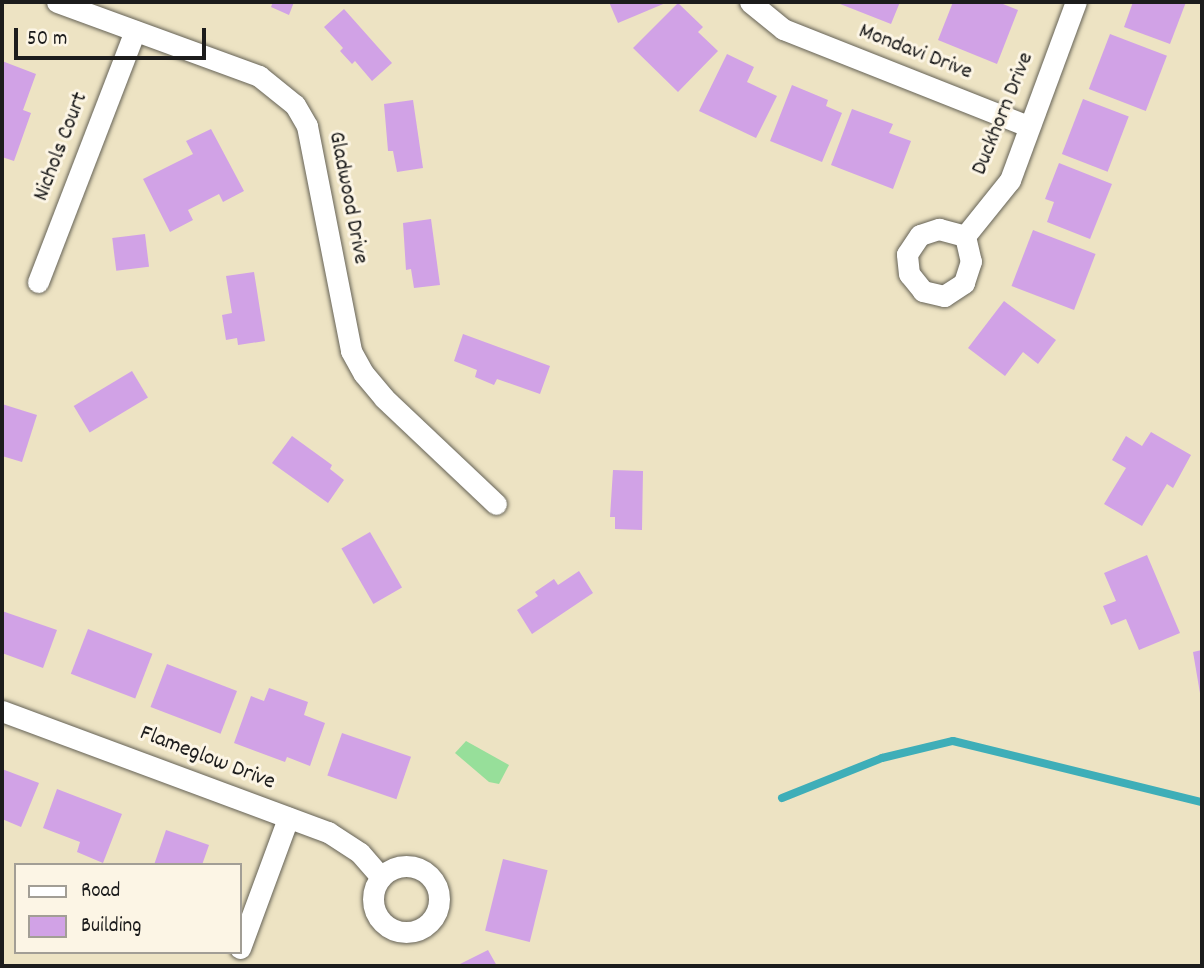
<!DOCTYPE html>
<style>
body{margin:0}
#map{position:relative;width:1204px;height:968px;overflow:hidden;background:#ede3c3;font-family:Dekko,sans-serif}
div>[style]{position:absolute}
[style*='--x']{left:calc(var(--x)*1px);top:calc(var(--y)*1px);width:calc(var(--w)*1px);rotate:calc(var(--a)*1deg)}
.green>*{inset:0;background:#97df9a}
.stream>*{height:8px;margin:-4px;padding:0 4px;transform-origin:4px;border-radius:4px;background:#3eaeb8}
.building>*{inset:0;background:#d1a2e6;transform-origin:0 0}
.roads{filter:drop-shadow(0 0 2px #656256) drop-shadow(0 0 2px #656256)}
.street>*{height:21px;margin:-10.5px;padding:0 10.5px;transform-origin:10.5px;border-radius:10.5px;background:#fff}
.street>.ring{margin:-10.5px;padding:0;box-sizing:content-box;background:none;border:21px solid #fff;border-radius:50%}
span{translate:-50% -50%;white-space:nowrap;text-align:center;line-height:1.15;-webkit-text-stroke:6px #fcf5e5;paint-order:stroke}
.street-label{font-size:23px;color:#1c1c1c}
.frame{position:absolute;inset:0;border:4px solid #1c1c1c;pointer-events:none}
.legend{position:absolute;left:14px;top:863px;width:228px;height:91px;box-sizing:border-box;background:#fcf5e5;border:2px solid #a29e95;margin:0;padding:9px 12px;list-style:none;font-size:21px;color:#1c1c1c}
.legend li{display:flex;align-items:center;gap:14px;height:35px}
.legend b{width:35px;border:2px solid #a29e95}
.scale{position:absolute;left:14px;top:28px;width:192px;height:32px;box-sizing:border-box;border:4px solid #1c1c1c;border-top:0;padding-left:9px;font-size:21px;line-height:24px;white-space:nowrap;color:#1c1c1c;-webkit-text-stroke:5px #fcf5e5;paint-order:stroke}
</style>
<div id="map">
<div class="green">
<div style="clip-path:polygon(466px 741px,509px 765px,499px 784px,489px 782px,455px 753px)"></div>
</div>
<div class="stream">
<div style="--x:782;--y:798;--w:108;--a:-21.8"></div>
<div style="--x:882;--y:758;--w:73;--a:-13.5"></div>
<div style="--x:953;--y:741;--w:256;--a:13.8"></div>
</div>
<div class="building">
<div style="clip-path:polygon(273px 2px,294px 2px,289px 15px,271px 7px)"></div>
<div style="clip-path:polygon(609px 2px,668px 2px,618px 23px)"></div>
<div style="clip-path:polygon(835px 2px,900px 2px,891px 24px)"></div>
<div style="clip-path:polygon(953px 2px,998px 2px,1018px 10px,997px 64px,938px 40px)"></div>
<div style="clip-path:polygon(1133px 2px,1186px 2px,1170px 44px,1124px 27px)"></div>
<div style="clip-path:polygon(678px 3px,703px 27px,698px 32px,718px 51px,678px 92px,633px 48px)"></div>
<div style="clip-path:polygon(344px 9px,392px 63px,372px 81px,355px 61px,352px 64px,340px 51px,343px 48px,324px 27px)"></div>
<div style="left:1110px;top:34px;width:61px;height:59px;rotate:21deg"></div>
<div style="clip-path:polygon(727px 54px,754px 67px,747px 82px,777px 96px,756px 138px,699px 111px)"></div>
<div style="clip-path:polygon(2px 61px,36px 74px,23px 110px,31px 113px,14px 161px,2px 157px)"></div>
<div style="clip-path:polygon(792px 85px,828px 100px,826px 106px,842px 113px,822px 162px,770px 141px)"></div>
<div style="left:1083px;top:99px;width:49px;height:59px;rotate:21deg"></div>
<div style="clip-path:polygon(413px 100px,423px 168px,397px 172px,393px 151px,388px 151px,384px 104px)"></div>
<div style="clip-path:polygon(852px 109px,893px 124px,889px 133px,911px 141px,893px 189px,831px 165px)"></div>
<div style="clip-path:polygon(211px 129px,244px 191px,223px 202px,219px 194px,188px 210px,193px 220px,170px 232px,143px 179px,193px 154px,186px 141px)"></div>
<div style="clip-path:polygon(1059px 163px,1112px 184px,1090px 239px,1047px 222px,1054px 202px,1045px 199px)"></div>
<div style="clip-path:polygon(431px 219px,440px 285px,414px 288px,411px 269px,406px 270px,403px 223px)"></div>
<div style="left:1033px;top:230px;width:67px;height:60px;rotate:21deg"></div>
<div style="left:145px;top:234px;width:33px;height:33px;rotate:83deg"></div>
<div style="clip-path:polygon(254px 272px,265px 341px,238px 345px,237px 338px,226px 340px,222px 315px,232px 313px,226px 276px)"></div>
<div style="clip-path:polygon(1004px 301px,1056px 340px,1038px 364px,1023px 352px,1005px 376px,968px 348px)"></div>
<div style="clip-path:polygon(463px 334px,550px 366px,540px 394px,497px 379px,494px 385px,475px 377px,477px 370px,454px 361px)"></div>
<div style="left:132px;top:371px;width:31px;height:68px;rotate:59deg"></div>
<div style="clip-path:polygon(2px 404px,37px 415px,22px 462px,2px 456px)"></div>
<div style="clip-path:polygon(1151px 432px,1191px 455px,1173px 488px,1167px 484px,1142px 526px,1104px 504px,1126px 468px,1112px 460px,1126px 436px,1142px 446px)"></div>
<div style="clip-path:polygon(292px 436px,332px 465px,330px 469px,344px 480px,328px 503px,272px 463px)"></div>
<div style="clip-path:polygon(613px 470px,643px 471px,642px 530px,615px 529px,615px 517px,610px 517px)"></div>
<div style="left:370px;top:532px;width:64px;height:33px;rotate:60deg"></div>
<div style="clip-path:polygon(1147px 555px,1180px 633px,1139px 650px,1126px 619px,1111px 625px,1103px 606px,1116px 601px,1104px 573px)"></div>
<div style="clip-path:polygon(579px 571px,593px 593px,532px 634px,517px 610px,538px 596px,535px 592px,554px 579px,558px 585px)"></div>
<div style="clip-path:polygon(2px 611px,57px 630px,43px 668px,2px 653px)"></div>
<div style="left:88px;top:629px;width:69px;height:48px;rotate:21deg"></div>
<div style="clip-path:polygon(1202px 650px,1202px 699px,1201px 699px,1193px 652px)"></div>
<div style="left:167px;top:664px;width:75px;height:46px;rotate:21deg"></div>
<div style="clip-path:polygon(269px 688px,308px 702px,304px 715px,325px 723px,310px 766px,287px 757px,285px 762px,234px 743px,251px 696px,264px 701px)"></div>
<div style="left:342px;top:733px;width:73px;height:45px;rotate:19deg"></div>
<div style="clip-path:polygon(2px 769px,39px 783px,21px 827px,2px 819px)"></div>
<div style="clip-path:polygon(57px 789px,122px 814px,103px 863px,77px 852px,80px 842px,43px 828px)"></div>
<div style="clip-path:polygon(166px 830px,209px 845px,202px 865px,154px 865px)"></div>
<div style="left:503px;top:859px;width:46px;height:74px;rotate:14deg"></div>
<div style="clip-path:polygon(488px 950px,497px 966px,456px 966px)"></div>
</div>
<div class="roads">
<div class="street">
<div style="--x:57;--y:2;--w:215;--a:20.1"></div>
<div style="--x:259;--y:76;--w:46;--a:38.9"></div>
<div style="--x:295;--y:105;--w:24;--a:60"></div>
<div style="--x:307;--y:126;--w:229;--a:78.9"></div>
<div style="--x:351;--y:351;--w:26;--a:61"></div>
<div style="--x:364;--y:374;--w:31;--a:50"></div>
<div style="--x:384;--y:398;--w:154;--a:43.4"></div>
<div style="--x:750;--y:2;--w:43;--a:39.3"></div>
<div style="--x:783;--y:29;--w:264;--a:21.6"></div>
<div style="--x:939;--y:229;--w:27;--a:15"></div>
<div style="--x:965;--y:236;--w:26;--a:77"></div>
<div style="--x:971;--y:261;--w:23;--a:108"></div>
<div style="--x:964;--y:283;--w:24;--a:147"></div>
<div style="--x:944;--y:296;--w:22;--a:-167"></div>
<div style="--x:923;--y:291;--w:22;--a:-129"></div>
<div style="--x:909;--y:274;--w:20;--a:-96"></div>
<div style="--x:907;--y:254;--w:23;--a:-56"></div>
<div style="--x:920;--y:235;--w:20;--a:-18"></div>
<div style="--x:965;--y:236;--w:72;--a:-51.2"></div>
<div style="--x:1010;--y:180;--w:190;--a:-69.7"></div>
<div style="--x:38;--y:282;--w:269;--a:-68.9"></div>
<div style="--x:2;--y:711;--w:348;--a:20.4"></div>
<div style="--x:328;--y:832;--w:38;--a:33"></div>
<div style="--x:360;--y:853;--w:32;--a:49"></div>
<div class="ring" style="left:373px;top:866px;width:45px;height:45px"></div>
<div style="--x:240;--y:948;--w:139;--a:-69.7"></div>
</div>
</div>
<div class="street-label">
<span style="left:915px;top:53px;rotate:21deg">Mondavi Drive</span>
<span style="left:1004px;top:114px;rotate:-68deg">Duckhorn Drive</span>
<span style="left:62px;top:147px;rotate:-69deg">Nichols Court</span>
<span style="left:347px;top:198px;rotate:79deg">Gladwood Drive</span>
<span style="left:207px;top:759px;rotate:21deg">Flameglow Drive</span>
</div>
<div class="frame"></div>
<ul class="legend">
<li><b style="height:9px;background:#fff"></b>Road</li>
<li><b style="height:19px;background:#d1a2e6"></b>Building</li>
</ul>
<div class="scale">50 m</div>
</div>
